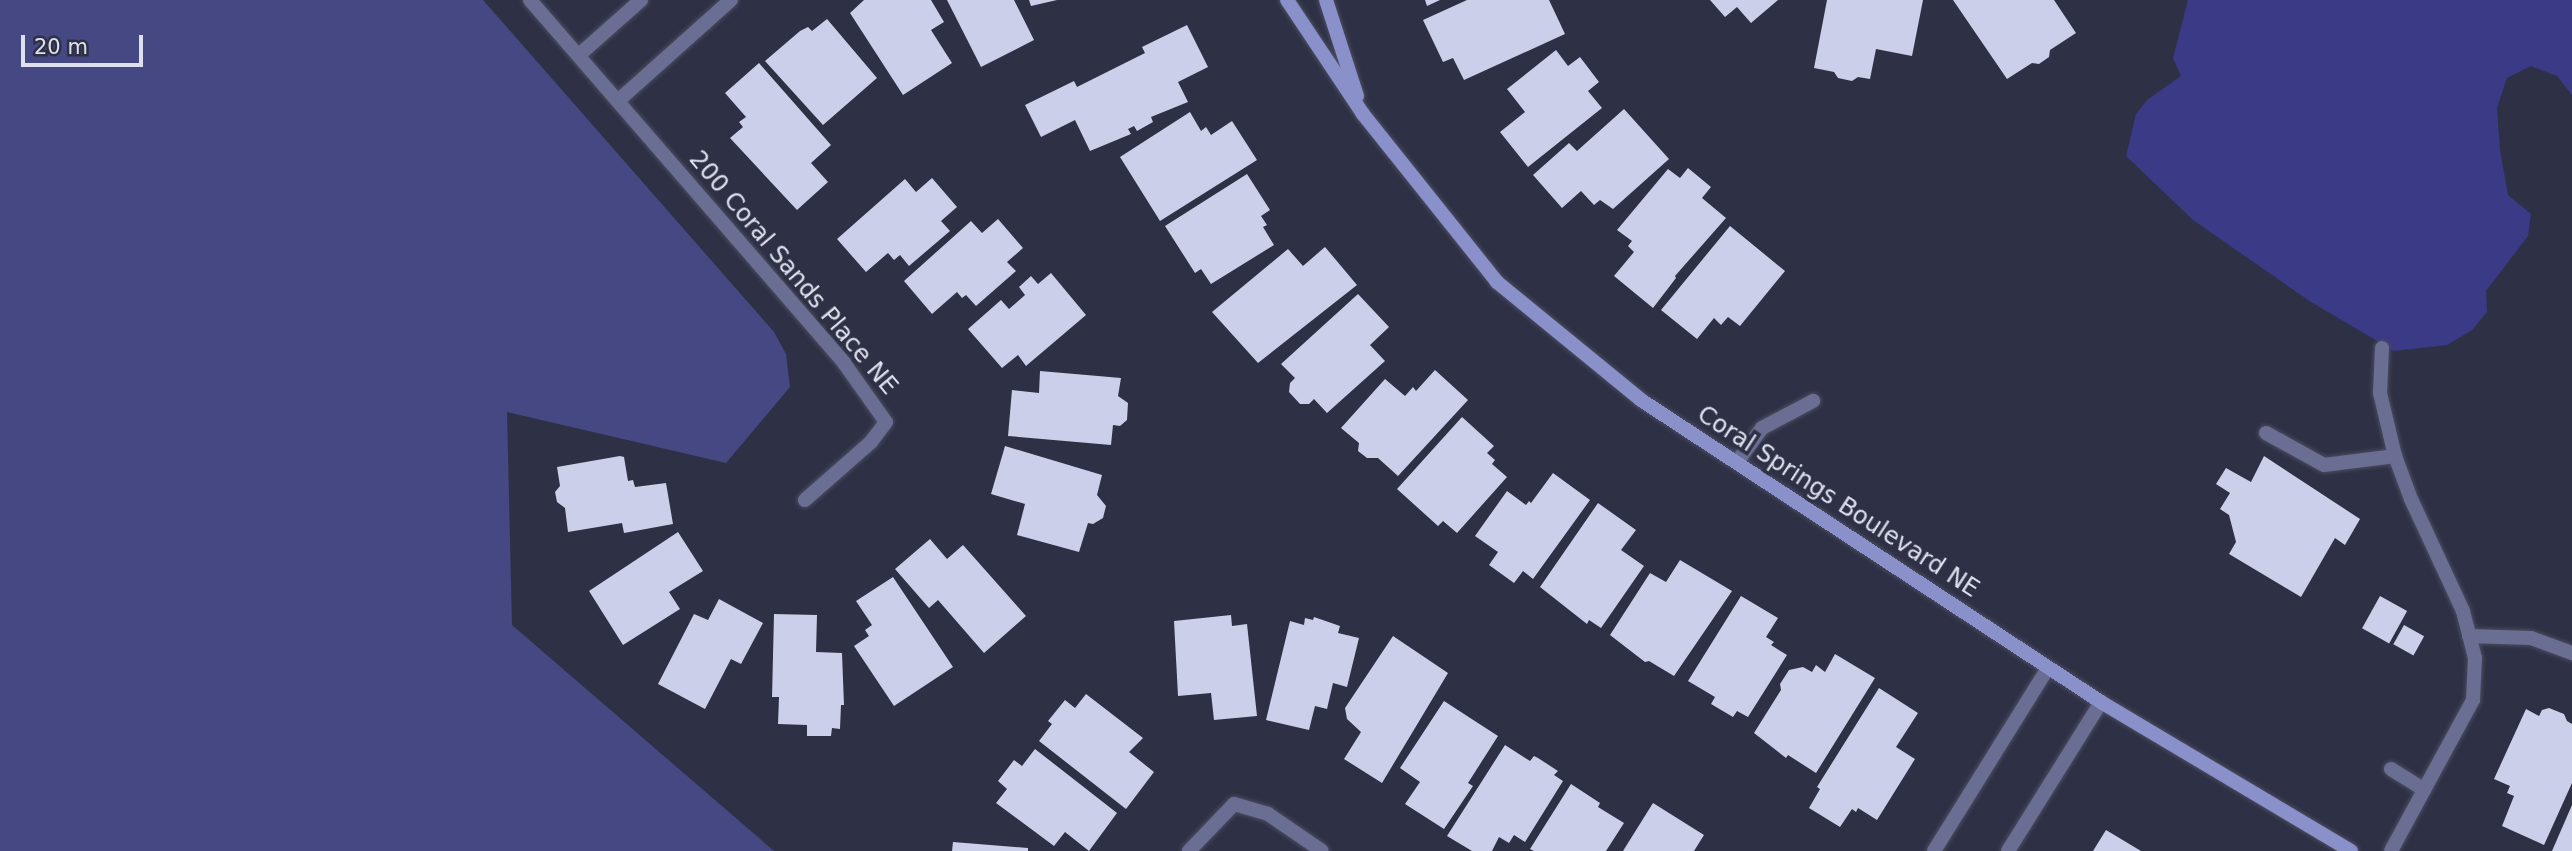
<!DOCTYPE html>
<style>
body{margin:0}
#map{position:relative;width:2572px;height:851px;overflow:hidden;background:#2e3045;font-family:"DejaVu Sans",sans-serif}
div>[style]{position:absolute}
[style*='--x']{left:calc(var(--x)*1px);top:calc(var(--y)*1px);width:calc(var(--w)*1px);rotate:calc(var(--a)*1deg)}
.green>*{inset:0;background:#454882}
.water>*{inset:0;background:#3a3a86}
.building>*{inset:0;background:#cbcfea;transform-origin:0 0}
.roads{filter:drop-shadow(0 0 2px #4a4c60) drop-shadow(0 0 2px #4a4c60)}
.lane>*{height:14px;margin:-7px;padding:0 7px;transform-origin:7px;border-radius:7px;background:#6a6e92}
.street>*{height:14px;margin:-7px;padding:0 7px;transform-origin:7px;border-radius:7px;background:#6a6e92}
.secondary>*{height:14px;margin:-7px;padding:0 7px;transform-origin:7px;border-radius:7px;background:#8a90c9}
span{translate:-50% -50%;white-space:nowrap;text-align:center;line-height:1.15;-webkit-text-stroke:7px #2e3045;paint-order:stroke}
.street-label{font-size:24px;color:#dee0ee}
.scale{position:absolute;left:21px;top:35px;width:122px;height:32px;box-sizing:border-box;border:4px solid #dee0ee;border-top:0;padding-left:9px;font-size:21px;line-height:24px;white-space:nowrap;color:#dee0ee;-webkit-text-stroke:5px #2e3045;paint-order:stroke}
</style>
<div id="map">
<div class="green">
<div style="clip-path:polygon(0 0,483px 0,774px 332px,786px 354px,790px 387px,726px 463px,507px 412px,512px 625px,774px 851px,0 851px)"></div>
</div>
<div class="water">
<div style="clip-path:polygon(2188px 0,2572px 0,2572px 95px,2557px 76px,2531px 66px,2507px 78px,2497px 108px,2500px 150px,2508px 195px,2531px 214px,2528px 236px,2486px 291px,2487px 312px,2472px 330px,2447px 345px,2394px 351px,2311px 302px,2193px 220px,2126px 156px,2136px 114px,2147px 100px,2181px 76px,2173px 58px)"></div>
</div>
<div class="building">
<div style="clip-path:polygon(864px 0,931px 0,944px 22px,931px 30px,952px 63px,903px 95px,850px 13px)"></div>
<div style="clip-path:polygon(947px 0,1014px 0,1034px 40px,981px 67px)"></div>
<div style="clip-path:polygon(1029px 0,1057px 0,1031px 6px)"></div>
<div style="clip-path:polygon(1425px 0,1440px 0,1427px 6px)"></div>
<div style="clip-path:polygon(1467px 0,1549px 0,1565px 34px,1464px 80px,1453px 58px,1443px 62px,1423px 20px)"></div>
<div style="clip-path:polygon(1710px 0,1778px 0,1751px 23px,1737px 7px,1725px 17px)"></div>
<div style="clip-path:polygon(1827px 0,1923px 0,1912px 56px,1876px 49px,1870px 79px,1858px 77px,1852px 81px,1838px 78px,1834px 72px,1814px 68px)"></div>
<div style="clip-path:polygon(1953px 0,2054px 0,2076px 33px,2050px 50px,2049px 57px,2039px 64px,2032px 63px,2007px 79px)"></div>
<div style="clip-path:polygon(827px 19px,877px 78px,823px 125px,765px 61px,800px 31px,808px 27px,812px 31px)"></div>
<div style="clip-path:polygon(1187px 25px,1208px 67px,1178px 82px,1188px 102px,1151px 117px,1153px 122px,1137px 131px,1134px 126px,1128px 129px,1131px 134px,1090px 151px,1075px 120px,1041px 137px,1025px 105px,1074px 81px,1077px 87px,1145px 53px,1142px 47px)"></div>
<div style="clip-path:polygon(1556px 50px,1568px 66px,1580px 57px,1599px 82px,1588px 91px,1602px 108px,1528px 167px,1500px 132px,1525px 112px,1507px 89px)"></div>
<div style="clip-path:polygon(759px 63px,831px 145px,811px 163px,828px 182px,797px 210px,730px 138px,743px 127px,739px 122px,746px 117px,725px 93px)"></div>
<div style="clip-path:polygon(1624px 109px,1669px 159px,1613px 209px,1600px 200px,1594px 205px,1581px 191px,1562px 208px,1533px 175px,1569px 143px,1577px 151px)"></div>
<div style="clip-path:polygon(1190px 112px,1201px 131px,1206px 127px,1211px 135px,1232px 121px,1257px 160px,1160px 221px,1120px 157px)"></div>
<div style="clip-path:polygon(1688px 168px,1711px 187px,1702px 198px,1726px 218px,1675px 276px,1676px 278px,1653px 308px,1614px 276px,1634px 252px,1628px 246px,1632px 241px,1617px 230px,1668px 169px,1680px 178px)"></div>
<div style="clip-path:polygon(1247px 174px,1270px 210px,1261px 216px,1267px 225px,1263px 227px,1274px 245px,1211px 284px,1201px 269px,1195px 273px,1165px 226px)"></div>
<div style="clip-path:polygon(932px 178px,957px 207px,941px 221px,950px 231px,909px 266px,900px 255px,894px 260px,888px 253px,866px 272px,837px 239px,905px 179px,916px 192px)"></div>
<div style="clip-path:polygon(998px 219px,1023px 248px,1007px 262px,1016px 271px,976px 306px,966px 295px,962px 298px,957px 292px,932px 314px,904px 281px,971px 221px,982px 233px)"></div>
<div style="clip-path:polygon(1730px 226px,1785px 271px,1740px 326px,1728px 317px,1721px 325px,1714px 318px,1697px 339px,1661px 310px)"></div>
<div style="clip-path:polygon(1325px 247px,1357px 285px,1258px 363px,1212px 312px,1288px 249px,1303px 266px)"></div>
<div style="clip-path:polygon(1051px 273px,1086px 315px,1026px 366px,1018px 355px,1002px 368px,968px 329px,1001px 300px,1009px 309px,1025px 295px,1019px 287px,1031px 276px,1038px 284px)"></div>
<div style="clip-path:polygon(1358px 294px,1389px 327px,1370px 345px,1385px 361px,1327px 413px,1314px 399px,1309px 404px,1300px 404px,1289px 392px,1290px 383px,1295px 378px,1281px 364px)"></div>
<div style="clip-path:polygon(1435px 370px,1468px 400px,1398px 476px,1378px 458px,1367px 458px,1358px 451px,1359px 443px,1341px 428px,1385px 379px,1405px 396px,1413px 387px,1416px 391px)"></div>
<div style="clip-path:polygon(1040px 371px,1121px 378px,1118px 396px,1128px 403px,1127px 420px,1120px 426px,1113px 425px,1111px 445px,1008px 436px,1012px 390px,1039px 393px)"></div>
<div style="clip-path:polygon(1462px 417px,1494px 446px,1487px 453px,1495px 460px,1492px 464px,1507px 477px,1457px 533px,1443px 521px,1438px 526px,1397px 489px)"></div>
<div style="clip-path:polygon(1005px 446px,1102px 475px,1097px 495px,1106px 506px,1103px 518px,1093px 524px,1088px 523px,1079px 552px,1017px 535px,1025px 504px,991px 494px)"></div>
<div style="clip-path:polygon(620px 456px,624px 457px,628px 481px,633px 480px,635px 487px,666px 483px,673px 524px,624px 533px,622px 523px,568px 532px,565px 508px,557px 502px,555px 492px,560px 486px,557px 467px)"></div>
<div style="clip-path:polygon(2264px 456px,2360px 519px,2345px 545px,2335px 538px,2301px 597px,2229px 554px,2236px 542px,2229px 515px,2220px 509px,2230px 493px,2216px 484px,2226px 468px,2251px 482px)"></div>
<div style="clip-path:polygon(1553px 473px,1590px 500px,1533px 579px,1523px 571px,1514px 583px,1489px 565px,1498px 552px,1475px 536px,1507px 491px,1526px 505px,1529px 501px,1531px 503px)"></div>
<div style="clip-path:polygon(1598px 503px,1636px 530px,1621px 550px,1644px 566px,1601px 628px,1589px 620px,1587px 624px,1540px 587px)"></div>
<div style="clip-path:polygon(678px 532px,703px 571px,669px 592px,680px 609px,623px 645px,589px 591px)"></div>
<div style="clip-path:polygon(930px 539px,947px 559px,963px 545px,1026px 616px,984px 653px,938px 600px,929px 608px,895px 569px)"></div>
<div style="clip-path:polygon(1680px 560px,1732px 591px,1674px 676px,1649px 661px,1645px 662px,1610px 635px,1650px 573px,1666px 582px)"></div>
<div style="clip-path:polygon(893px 577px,953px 667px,894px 706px,854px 646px,869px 636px,865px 630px,872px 625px,856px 601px)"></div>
<div style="clip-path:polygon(1741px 596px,1778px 618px,1766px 637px,1774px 642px,1771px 645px,1787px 655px,1748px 717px,1737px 711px,1733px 717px,1711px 704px,1715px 697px,1688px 681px)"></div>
<div style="left:2380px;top:596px;width:31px;height:37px;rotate:29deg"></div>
<div style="clip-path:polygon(719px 599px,763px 623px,741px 664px,731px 659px,705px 709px,658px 684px,694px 614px,708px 620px)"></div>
<div style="clip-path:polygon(774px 614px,817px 615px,816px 652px,842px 653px,844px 705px,841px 705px,840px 729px,832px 728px,831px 736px,807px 736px,807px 725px,778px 724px,779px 697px,772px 697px)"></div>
<div style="clip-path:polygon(1231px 615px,1232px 626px,1247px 624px,1257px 716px,1214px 720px,1211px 693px,1178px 696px,1174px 621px)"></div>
<div style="clip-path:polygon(1314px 617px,1340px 626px,1338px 633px,1359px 638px,1347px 687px,1333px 683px,1327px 709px,1315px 706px,1309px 730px,1266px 720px,1290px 621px,1304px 625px,1305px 618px,1313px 620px)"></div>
<div style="left:2404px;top:625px;width:23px;height:22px;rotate:29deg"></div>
<div style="clip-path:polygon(1393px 636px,1448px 673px,1382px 783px,1344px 759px,1361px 732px,1347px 719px,1345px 708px)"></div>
<div style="clip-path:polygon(1835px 654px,1875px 678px,1816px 773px,1788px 755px,1786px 758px,1754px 733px,1781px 690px,1780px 684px,1789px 670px,1803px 667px,1812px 672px,1816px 665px,1825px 672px)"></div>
<div style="clip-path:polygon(1879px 688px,1918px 713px,1896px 747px,1915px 759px,1877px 820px,1858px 808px,1856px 812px,1852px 809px,1840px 827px,1809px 808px,1820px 789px,1817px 787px)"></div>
<div style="clip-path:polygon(1086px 694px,1143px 738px,1129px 752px,1154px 772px,1126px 809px,1039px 741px,1052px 724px,1048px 721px,1065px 700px,1075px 708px)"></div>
<div style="clip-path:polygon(1444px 701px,1498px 736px,1468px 783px,1473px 786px,1444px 829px,1405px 804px,1420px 782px,1400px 768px)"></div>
<div style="clip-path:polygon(2549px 708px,2564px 714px,2567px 721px,2572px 724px,2572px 783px,2544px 845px,2502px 826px,2514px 796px,2507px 793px,2510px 786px,2494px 779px,2526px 709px,2539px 716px,2542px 710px)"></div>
<div style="clip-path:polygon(1505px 745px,1530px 761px,1534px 756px,1538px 758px,1558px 771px,1554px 775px,1563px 781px,1525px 842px,1514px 835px,1509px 843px,1499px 837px,1492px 851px,1472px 851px,1447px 836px)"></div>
<div style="clip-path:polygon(1035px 749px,1117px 813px,1089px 851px,1065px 832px,1054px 846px,996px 803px,1007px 789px,998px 781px,1014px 760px,1022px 766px)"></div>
<div style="clip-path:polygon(1571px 784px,1600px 803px,1598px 807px,1624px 823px,1606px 851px,1534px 851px,1530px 849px)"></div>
<div style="clip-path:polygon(1653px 803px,1704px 835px,1694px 851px,1623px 851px)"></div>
<div style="clip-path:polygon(2572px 805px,2572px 851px,2552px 851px)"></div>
<div style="clip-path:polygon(2106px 830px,2141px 851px,2093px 851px)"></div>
<div style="clip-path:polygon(953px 842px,1028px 848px,1028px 851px,952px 851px)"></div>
</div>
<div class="roads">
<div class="lane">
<div style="--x:2382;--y:348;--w:45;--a:92.5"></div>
<div style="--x:2380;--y:393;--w:65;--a:76.6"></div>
<div style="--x:2395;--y:456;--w:46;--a:69.6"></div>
<div style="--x:2411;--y:499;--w:123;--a:65.1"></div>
<div style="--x:2463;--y:611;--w:49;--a:75.7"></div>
<div style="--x:2475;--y:658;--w:42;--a:92.7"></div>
<div style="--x:2473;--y:700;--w:102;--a:118.6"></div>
<div style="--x:2266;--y:433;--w:66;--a:28.9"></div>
<div style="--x:2324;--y:465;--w:72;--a:-7.2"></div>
<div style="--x:1737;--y:462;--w:42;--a:-53.7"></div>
<div style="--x:1762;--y:428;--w:58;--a:-27.9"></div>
<div style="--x:2469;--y:636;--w:62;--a:1.8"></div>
<div style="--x:2531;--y:638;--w:44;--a:20.1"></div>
<div style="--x:2391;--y:769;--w:39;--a:32"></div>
<div style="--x:2424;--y:790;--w:69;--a:118.4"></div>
</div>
<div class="street">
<div style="--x:530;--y:0;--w:480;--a:49.1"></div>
<div style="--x:844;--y:363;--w:72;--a:54.6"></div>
<div style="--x:886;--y:422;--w:25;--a:127"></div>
<div style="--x:871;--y:442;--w:88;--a:138.7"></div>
<div style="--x:579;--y:55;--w:83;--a:-41.6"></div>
<div style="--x:619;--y:100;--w:150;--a:-41.8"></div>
<div style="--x:1189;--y:851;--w:65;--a:-46.2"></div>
<div style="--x:1234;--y:804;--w:35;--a:16"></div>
<div style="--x:1268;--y:814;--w:65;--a:34.4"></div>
<div style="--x:1934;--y:851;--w:216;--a:-58.1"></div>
<div style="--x:2008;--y:851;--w:176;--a:-58"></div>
</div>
<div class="secondary">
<div style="--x:1287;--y:0;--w:137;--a:56.3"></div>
<div style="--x:1363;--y:114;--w:215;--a:51.4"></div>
<div style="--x:1497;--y:282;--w:186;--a:39.3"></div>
<div style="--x:1641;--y:400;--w:550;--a:33.29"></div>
<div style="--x:2101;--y:702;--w:291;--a:30.8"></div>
<div style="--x:1326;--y:0;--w:101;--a:72.1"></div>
</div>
</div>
<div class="street-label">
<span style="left:793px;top:273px;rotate:50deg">200 Coral Sands Place NE</span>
<span style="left:1838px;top:502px;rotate:33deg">Coral Springs Boulevard NE</span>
</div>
<div class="scale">20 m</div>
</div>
